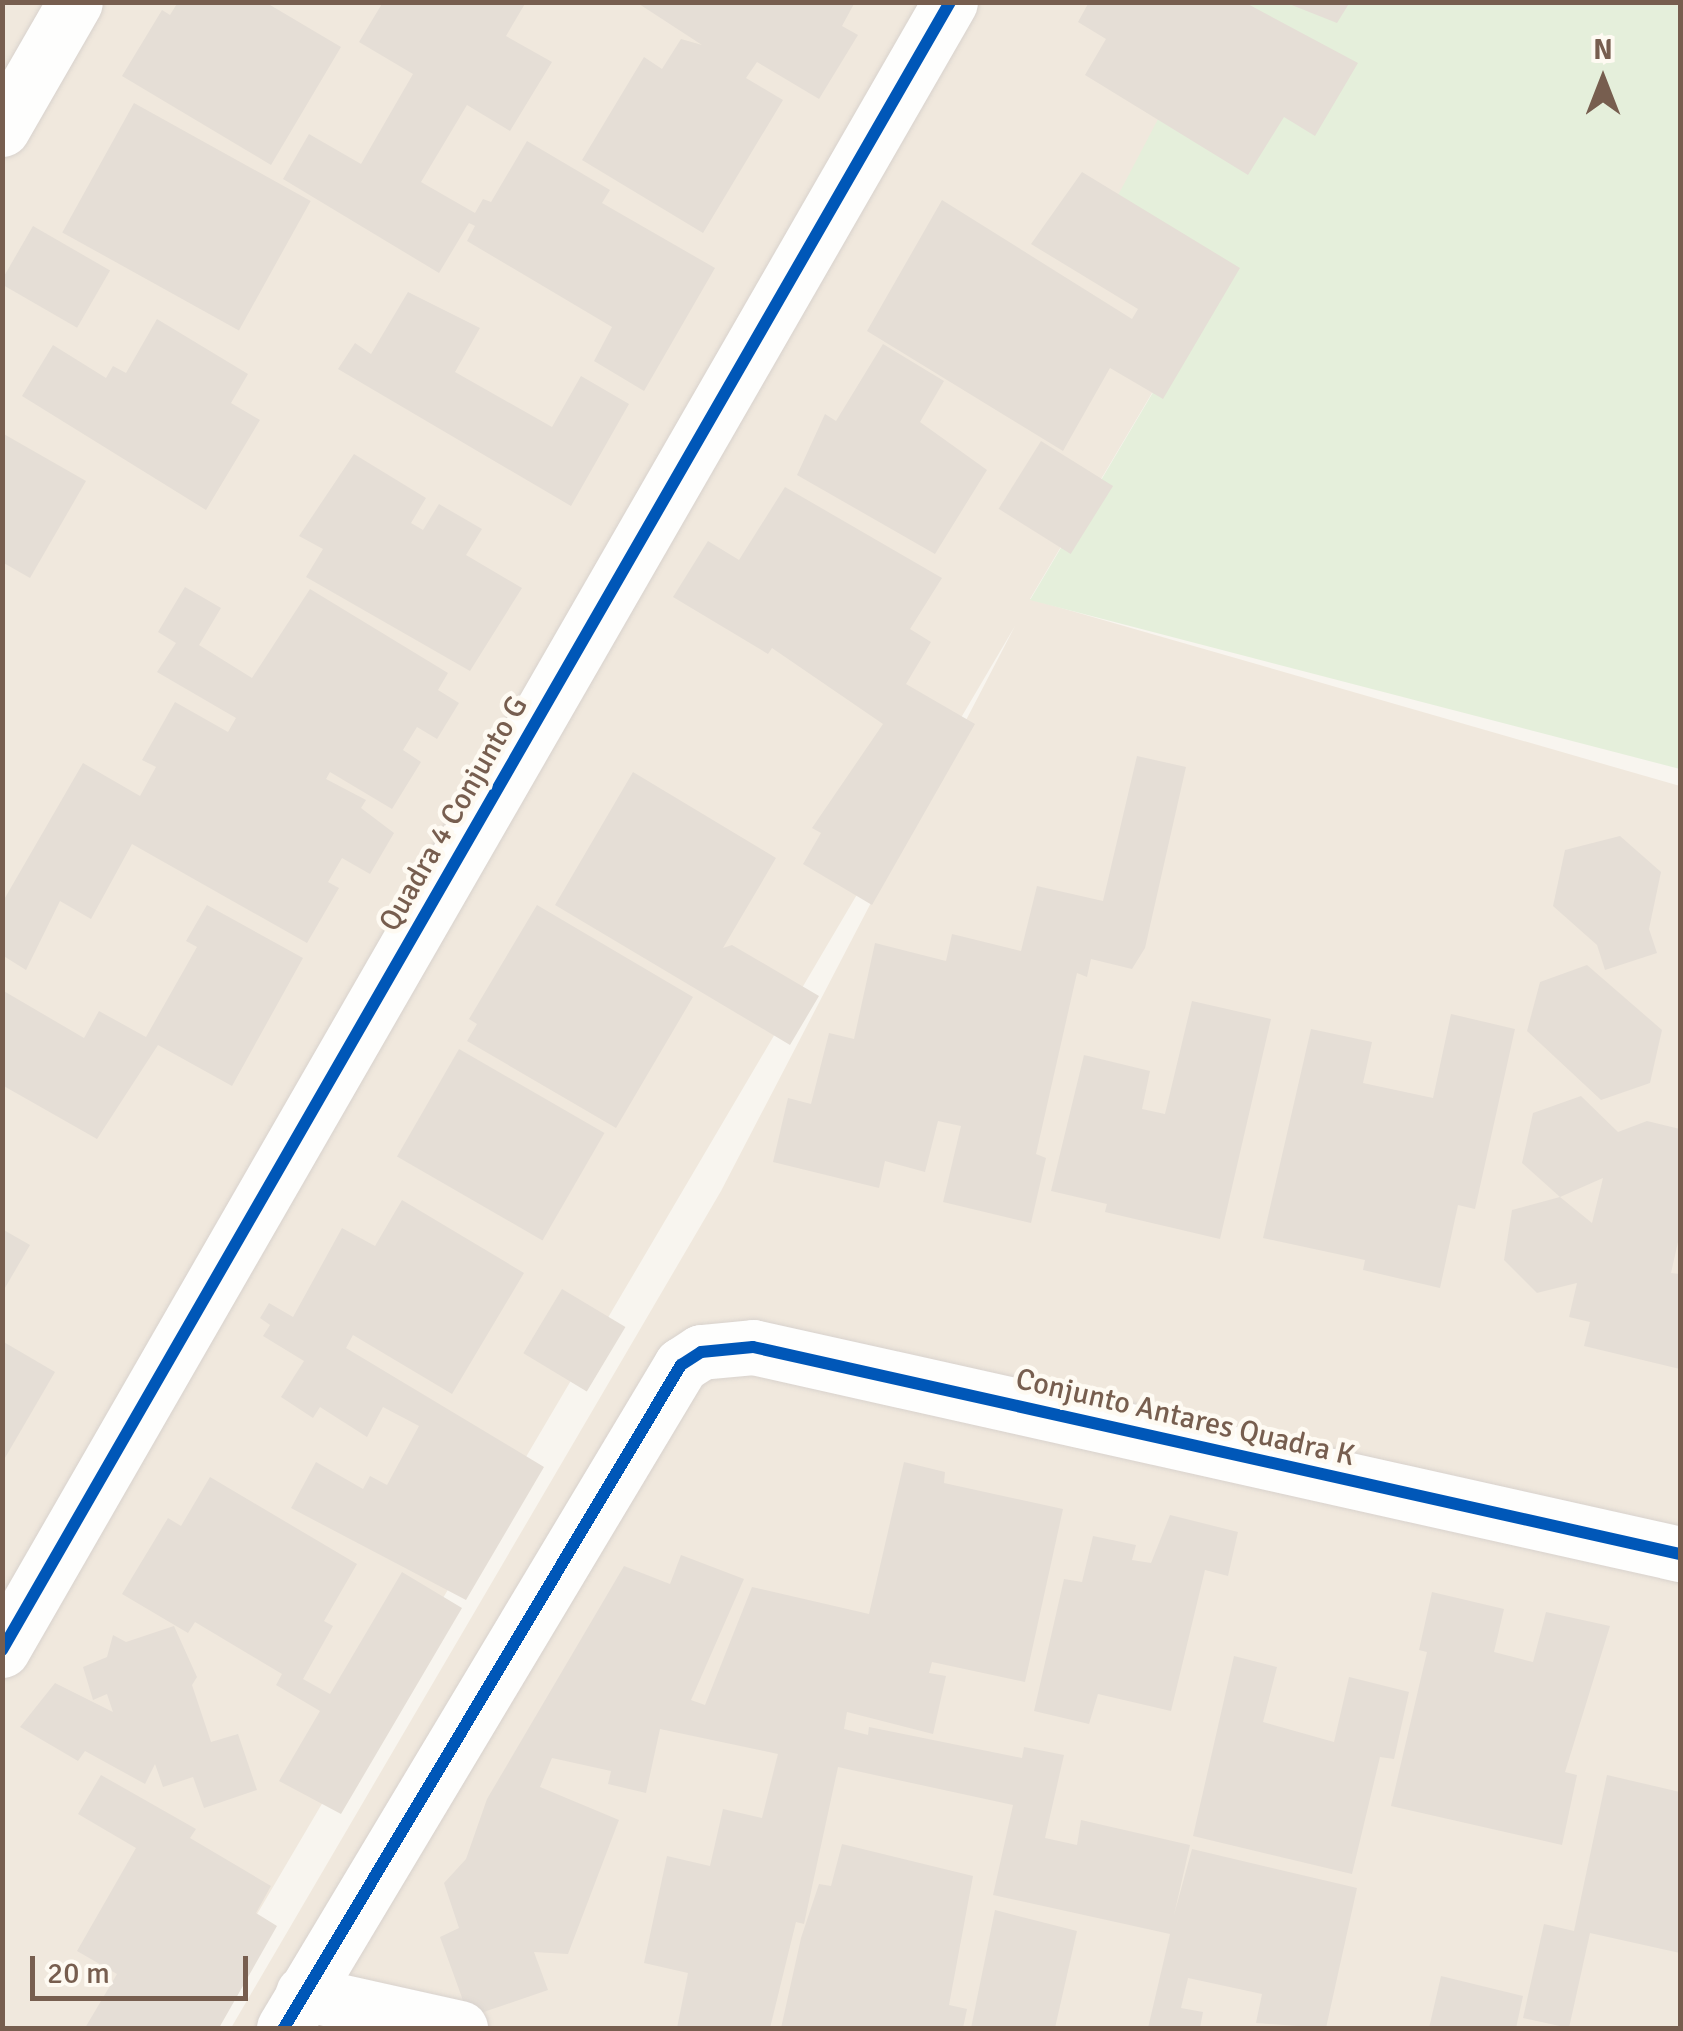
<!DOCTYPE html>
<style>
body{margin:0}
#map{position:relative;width:1683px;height:2031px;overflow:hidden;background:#f8f5ef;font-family:Signika,sans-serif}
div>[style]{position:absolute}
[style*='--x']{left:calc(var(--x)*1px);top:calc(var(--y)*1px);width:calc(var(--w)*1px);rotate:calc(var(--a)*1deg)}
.residential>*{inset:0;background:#f0e8dd}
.green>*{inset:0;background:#e5efdb}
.building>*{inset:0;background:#e5ded6;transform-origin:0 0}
.roads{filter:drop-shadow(0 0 2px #d8d2cd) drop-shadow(0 0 2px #d8d2cd)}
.street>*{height:55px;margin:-27.5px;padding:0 27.5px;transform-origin:27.5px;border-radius:27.5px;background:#fefefd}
.cycleway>*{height:12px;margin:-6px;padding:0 6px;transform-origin:6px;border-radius:6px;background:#0057b8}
span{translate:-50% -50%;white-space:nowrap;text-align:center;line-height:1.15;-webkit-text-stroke:9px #fefaf2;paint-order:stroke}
.street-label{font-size:30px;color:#775e4f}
.frame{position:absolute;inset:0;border:5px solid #775e4f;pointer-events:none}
.north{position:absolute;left:1553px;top:30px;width:100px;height:100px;-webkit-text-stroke:8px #fefaf2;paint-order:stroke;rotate:0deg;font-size:28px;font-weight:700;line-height:40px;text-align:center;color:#775e4f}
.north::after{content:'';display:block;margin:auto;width:35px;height:45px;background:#775e4f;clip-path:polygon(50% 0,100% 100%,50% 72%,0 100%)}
.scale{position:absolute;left:30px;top:1956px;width:218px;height:45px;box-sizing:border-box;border:5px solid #775e4f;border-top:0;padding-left:12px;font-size:30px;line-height:35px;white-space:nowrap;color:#775e4f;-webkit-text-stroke:8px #fefaf2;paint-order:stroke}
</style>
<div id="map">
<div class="residential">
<div style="clip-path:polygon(3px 3px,1383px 3px,1030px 599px,1680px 786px,1680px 2028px,231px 2028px,721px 1191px,1015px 626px,190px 2028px,3px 2028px)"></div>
</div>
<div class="green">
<div style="clip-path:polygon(1219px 3px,1680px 3px,1680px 769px,1030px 600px,1226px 269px,1114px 203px)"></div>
</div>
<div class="building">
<div style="clip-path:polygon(178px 2px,265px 2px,341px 47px,271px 165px,122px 76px,162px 10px,170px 15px)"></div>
<div style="clip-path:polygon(383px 2px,526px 2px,506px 36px,552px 62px,510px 131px,467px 105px,421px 182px,475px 213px,483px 199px,491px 202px,527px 141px,610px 190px,602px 203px,715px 268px,644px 391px,594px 361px,612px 327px,467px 241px,475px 226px,469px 223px,439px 273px,283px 179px,309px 134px,361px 164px,413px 74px,359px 42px)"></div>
<div style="clip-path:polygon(636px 2px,855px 2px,842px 26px,858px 35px,819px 99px,757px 62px,746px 78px,783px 100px,703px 233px,582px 160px,644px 57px,662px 69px,681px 39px,702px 45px)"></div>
<div style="clip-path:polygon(1089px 2px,1244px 2px,1358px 63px,1315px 136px,1284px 117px,1248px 175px,1085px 75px,1106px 39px,1078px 22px)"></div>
<div style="clip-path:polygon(1284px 2px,1350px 2px,1337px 23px)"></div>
<div style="left:134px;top:103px;width:202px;height:148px;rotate:29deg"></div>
<div style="clip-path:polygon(1082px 172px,1240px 268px,1163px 399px,1110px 368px,1063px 451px,867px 331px,942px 200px,1132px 319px,1138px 309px,1031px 244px)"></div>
<div style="left:33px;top:226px;width:89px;height:66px;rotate:30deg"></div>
<div style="clip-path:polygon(408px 292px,480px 328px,455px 372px,552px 427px,581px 376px,629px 404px,571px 506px,338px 369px,355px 343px,371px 354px)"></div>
<div style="clip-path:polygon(157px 319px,248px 374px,231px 403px,260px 420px,206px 510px,22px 396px,53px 345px,106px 378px,113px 366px,126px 373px)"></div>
<div style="clip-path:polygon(883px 344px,944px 381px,920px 422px,987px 470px,935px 554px,797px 475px,825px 414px,836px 421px)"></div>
<div style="clip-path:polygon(2px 433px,86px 481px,30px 578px,2px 562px)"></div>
<div style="left:1041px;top:441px;width:85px;height:80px;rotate:32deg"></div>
<div style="clip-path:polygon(354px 454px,426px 498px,411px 523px,423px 530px,439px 504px,482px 529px,466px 555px,522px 588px,470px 671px,306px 577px,323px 549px,299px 536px)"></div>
<div style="clip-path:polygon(785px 487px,942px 578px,910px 629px,931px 642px,906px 684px,975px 724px,872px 905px,803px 864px,821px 833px,812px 828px,883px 724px,772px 648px,768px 654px,673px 597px,708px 541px,739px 560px)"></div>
<div style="clip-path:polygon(185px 587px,221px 608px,199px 645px,252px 678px,310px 589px,448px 673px,438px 690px,459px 703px,437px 739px,417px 727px,403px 750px,421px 762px,392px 809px,330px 772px,326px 779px,366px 800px,361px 808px,394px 833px,370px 874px,342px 858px,328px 882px,339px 888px,307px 943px,132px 844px,91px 919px,60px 901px,26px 970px,2px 955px,2px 903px,83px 763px,140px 796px,156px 767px,142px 760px,175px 702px,228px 732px,236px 718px,157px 672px,176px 643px,158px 632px)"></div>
<div style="clip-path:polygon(1137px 756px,1186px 767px,1145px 948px,1132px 969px,1091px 959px,1087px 977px,1077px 973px,1036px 1154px,1046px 1158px,1031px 1223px,943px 1202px,961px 1126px,938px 1121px,925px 1172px,885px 1161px,879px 1188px,773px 1162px,788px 1098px,811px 1104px,829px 1033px,854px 1039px,875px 943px,946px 961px,952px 934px,1021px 951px,1037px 886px,1103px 901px)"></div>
<div style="clip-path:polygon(633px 772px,776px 858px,723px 948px,732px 945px,819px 996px,790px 1045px,555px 905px)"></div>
<div style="clip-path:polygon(1620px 836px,1661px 872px,1649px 929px,1657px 953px,1605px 970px,1597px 945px,1553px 906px,1565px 850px)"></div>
<div style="clip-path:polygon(207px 905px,303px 958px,232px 1086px,158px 1045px,97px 1139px,2px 1085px,2px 990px,84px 1038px,99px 1011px,146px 1037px,197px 947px,186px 941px)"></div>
<div style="clip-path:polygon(537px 905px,693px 997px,616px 1128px,467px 1041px,477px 1024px,469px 1019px)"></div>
<div style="clip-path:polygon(1587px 965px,1662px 1030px,1650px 1083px,1601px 1100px,1527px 1031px,1540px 982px)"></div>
<div style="clip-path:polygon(1192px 1001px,1271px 1019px,1220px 1239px,1105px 1212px,1107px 1204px,1051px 1191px,1084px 1055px,1150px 1071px,1142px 1109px,1165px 1114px)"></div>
<div style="clip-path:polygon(1451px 1014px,1515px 1029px,1475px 1209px,1458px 1205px,1440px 1288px,1363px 1270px,1365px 1260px,1263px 1238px,1311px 1029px,1372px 1042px,1363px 1083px,1433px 1098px)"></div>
<div style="left:459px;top:1049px;width:168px;height:124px;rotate:30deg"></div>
<div style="clip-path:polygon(1581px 1096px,1618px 1132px,1647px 1121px,1680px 1129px,1680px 1233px,1671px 1273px,1680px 1274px,1680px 1369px,1584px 1346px,1590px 1322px,1569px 1317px,1577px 1283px,1537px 1293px,1504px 1260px,1512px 1210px,1560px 1197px,1592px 1223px,1603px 1178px,1560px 1197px,1522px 1163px,1533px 1113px)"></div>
<div style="clip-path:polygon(402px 1200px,524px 1273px,452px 1394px,353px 1335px,346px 1348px,544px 1467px,466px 1600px,291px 1508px,316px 1462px,363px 1489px,370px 1476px,387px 1485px,419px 1426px,383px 1407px,367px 1437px,320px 1407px,313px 1418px,281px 1397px,304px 1361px,263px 1336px,270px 1325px,260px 1318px,269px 1303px,293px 1317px,342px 1228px,375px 1246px)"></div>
<div style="clip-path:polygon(2px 1229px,30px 1245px,2px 1293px)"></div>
<div style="left:562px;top:1289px;width:74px;height:75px;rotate:31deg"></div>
<div style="clip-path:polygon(2px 1341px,55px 1372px,2px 1463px)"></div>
<div style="clip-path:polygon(904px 1462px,945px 1472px,944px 1483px,1063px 1509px,1025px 1682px,932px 1662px,929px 1673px,946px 1676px,933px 1734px,847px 1712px,844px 1729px,868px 1735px,869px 1727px,1022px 1758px,1024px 1747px,1064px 1755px,1045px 1838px,1077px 1845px,1081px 1820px,1190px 1845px,1174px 1915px,1192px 1849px,1357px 1888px,1326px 2028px,1256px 2023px,1262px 1994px,1188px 1978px,1181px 2008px,1203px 2012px,1200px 2028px,1148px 2028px,1170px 1934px,993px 1895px,1013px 1805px,838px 1767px,804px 1924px,796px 1922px,770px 2028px,677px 2028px,688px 1973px,644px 1963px,667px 1856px,710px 1866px,723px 1809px,762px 1818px,778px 1754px,660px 1729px,646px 1793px,608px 1784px,611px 1771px,552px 1758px,540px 1787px,619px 1820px,568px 1954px,534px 1952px,548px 1990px,469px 2017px,440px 1937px,459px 1928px,444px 1883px,466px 1859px,487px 1799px,624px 1566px,670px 1584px,681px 1555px,744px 1579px,691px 1700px,705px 1705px,752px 1587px,869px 1614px)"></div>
<div style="clip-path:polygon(210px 1477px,357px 1564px,324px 1621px,333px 1626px,303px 1679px,330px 1694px,402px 1572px,462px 1608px,341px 1814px,279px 1781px,320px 1711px,276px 1685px,282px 1674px,195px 1622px,188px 1633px,122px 1594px,168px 1518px,181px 1526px)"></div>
<div style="clip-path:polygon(1170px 1515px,1238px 1532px,1228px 1576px,1205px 1570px,1171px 1711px,1098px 1694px,1089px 1724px,1034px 1711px,1064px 1579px,1082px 1582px,1093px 1536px,1136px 1545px,1132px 1560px,1151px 1563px)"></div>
<div style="clip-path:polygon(1432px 1592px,1504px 1609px,1494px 1652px,1533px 1662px,1546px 1612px,1610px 1626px,1565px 1772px,1577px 1775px,1562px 1845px,1391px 1806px,1427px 1652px,1419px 1650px)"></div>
<div style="clip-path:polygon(174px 1626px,197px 1677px,192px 1685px,211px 1742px,238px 1734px,257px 1790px,204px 1808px,193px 1777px,163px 1787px,155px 1764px,145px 1784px,85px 1751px,78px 1761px,20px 1727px,55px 1683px,113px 1712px,107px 1694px,93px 1700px,83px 1667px,107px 1657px,113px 1635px,126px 1642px)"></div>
<div style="clip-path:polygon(1234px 1656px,1277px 1667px,1263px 1722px,1334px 1742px,1349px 1677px,1409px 1692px,1394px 1759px,1380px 1757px,1352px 1874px,1193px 1836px)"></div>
<div style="clip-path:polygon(101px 1775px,196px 1829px,190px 1838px,271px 1886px,256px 1913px,277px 1926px,219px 2028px,85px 2028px,117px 1974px,77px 1951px,136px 1848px,78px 1814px)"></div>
<div style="clip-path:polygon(1607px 1775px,1680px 1792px,1680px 1953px,1590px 1933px,1569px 2028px,1523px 2018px,1544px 1924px,1574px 1931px)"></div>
<div style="clip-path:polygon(842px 1844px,973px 1876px,949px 2005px,967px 2009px,963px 2028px,781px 2028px,801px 1938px,819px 1884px,831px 1886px)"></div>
<div style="clip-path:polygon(995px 1910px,1077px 1931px,1055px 2028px,971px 2028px)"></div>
<div style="clip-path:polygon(1441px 1976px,1523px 1996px,1516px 2028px,1429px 2028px)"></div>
</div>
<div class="roads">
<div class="street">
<div style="--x:2;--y:129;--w:146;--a:-60.1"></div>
<div style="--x:2;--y:1650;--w:1901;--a:-60.09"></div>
<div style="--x:303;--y:1993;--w:161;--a:12.6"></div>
<div style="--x:284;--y:2028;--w:773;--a:-59.09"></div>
<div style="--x:681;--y:1365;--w:24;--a:-33"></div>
<div style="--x:701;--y:1352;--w:52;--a:-5.5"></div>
<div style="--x:753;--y:1347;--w:950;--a:12.59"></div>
</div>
</div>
<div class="cycleway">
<div style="--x:2;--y:1650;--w:1901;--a:-60.09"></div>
<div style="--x:284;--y:2028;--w:773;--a:-59.09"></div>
<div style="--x:681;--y:1365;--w:24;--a:-33"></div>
<div style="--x:701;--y:1352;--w:52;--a:-5.5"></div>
<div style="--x:753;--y:1347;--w:950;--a:12.59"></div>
</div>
<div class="street-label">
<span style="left:454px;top:814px;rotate:-60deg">Quadra 4 Conjunto G</span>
<span style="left:1185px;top:1418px;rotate:13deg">Conjunto Antares Quadra K</span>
</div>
<div class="frame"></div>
<div class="north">N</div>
<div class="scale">20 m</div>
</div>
